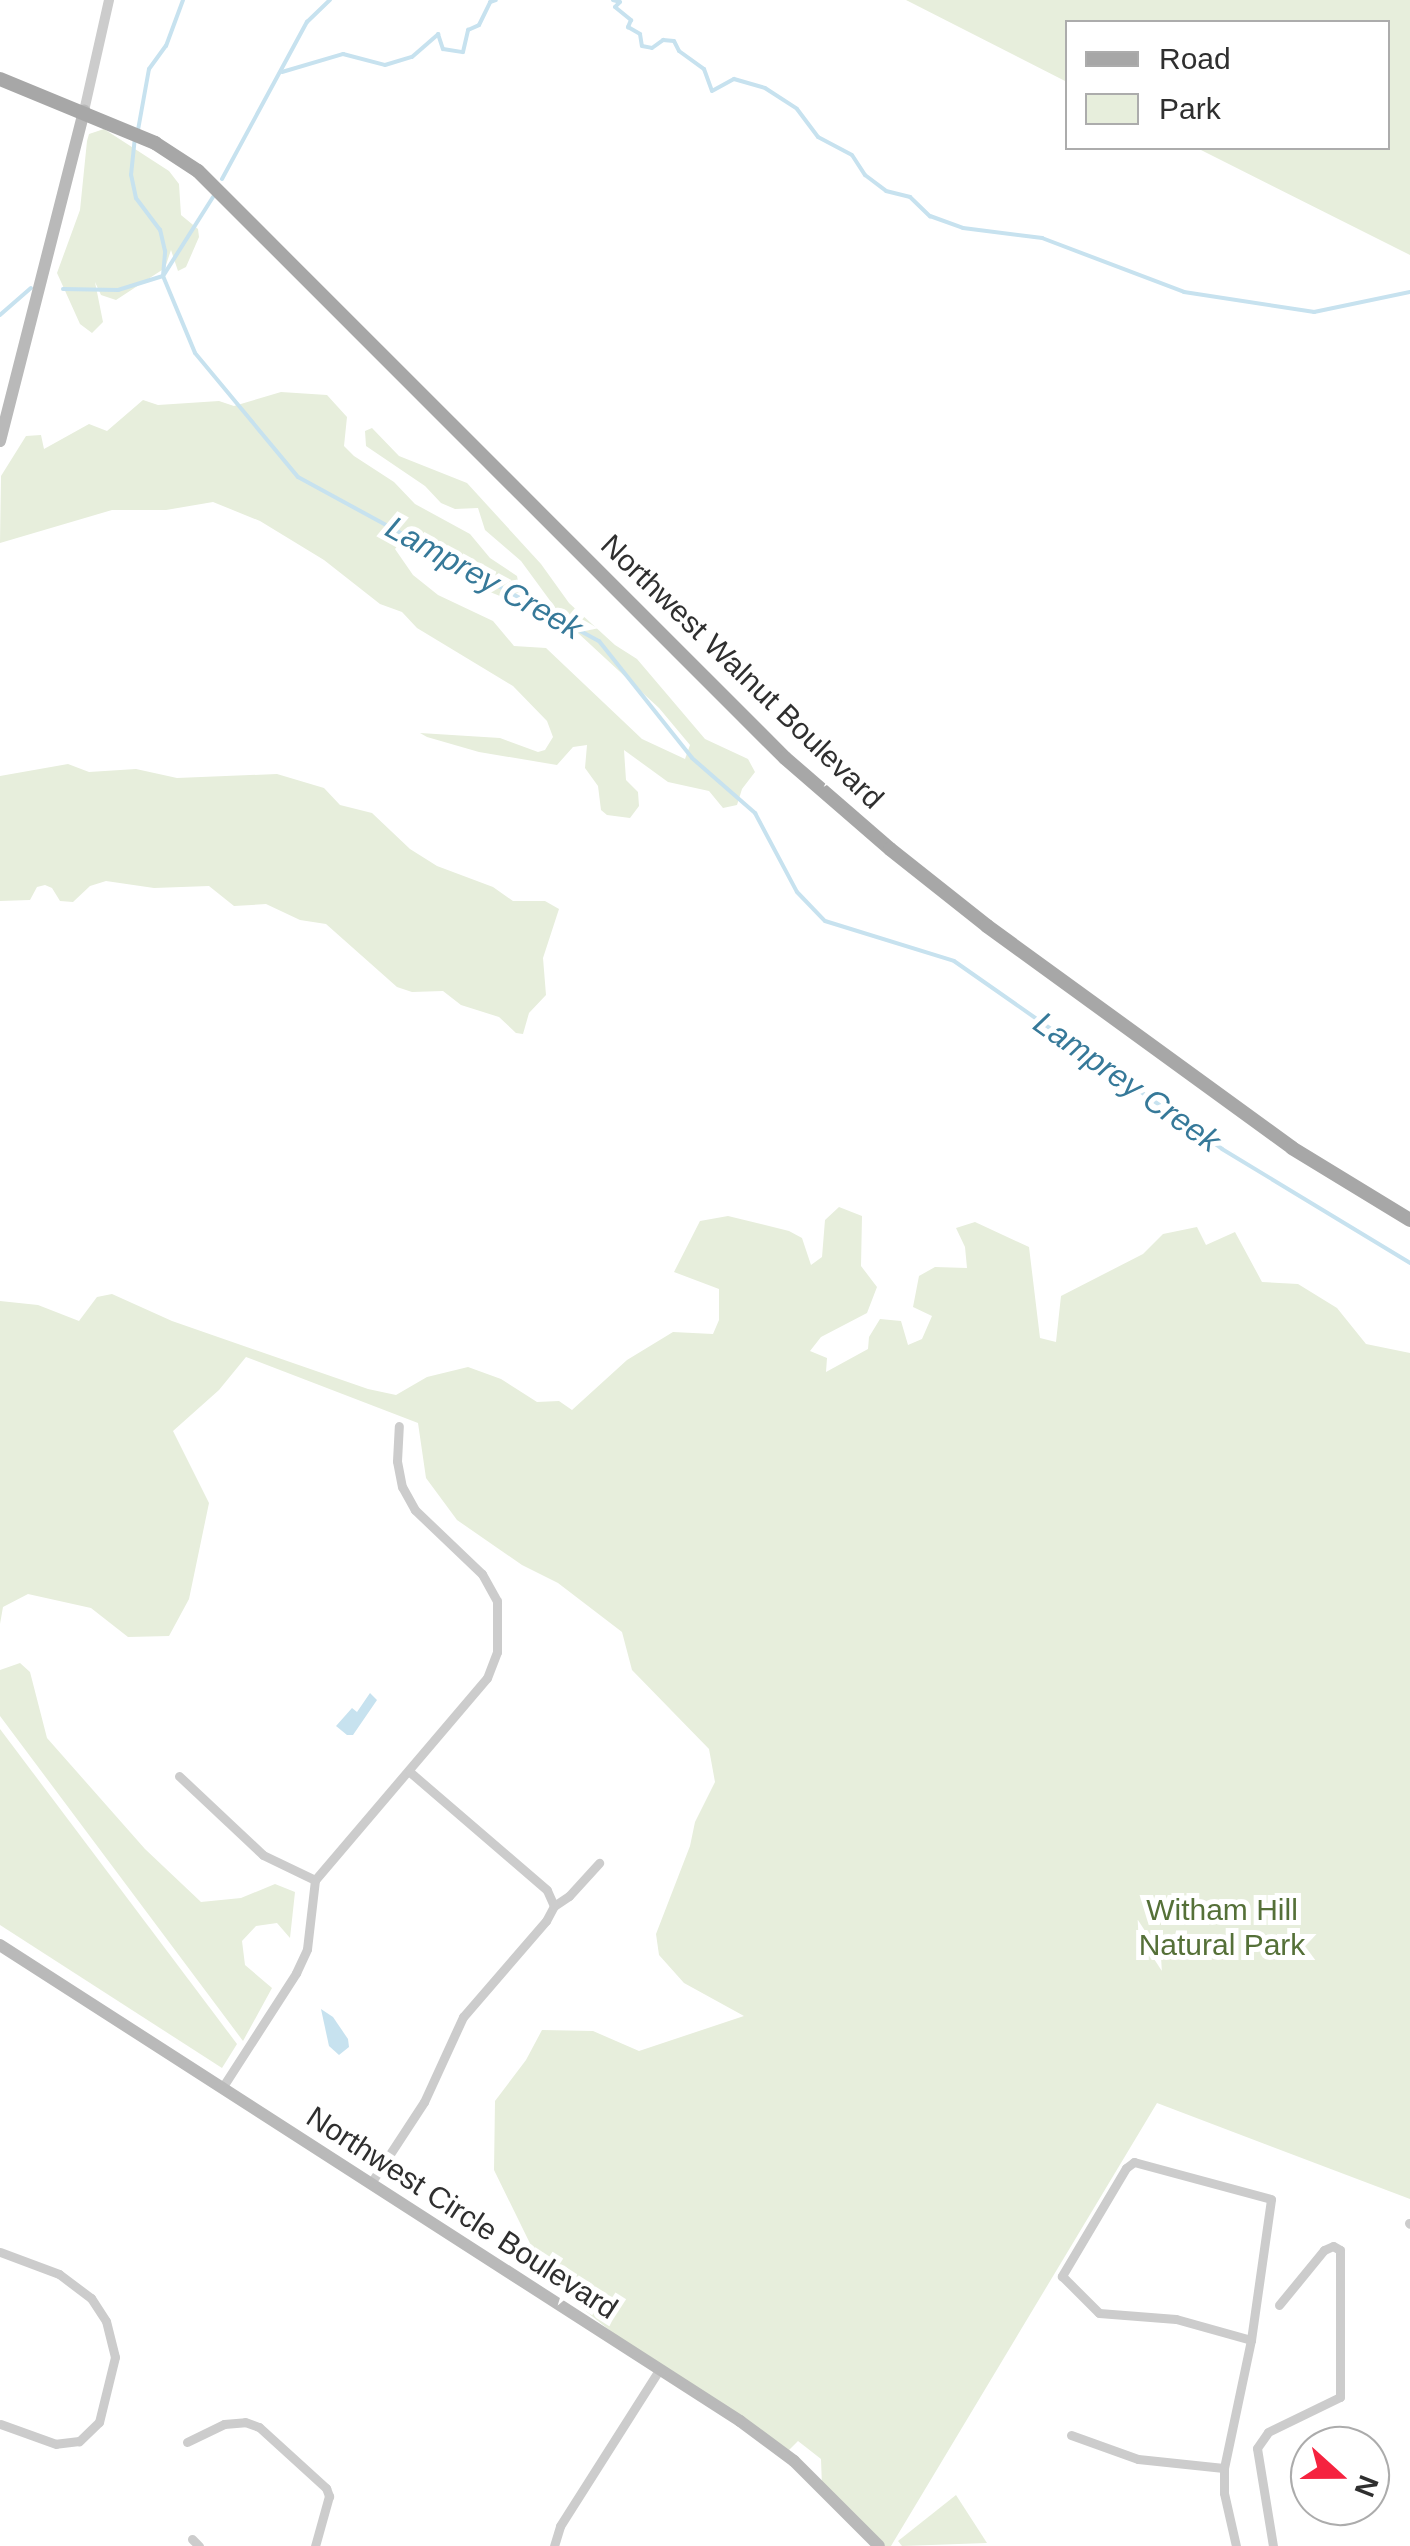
<!DOCTYPE html>
<style>
body{margin:0}
#map{position:relative;width:1410px;height:2546px;overflow:hidden;background:#fff;font-family:Arial,sans-serif}
div>[style]{position:absolute}
[style*='--x']{left:calc(var(--x)*1px);top:calc(var(--y)*1px);width:calc(var(--w)*1px);rotate:calc(var(--a)*1deg)}
.green>*{inset:0;background:#e7eedc}
.water>*{inset:0;background:#c7e2ef}
.stream>*{height:4px;margin:-2px;padding:0 2px;transform-origin:2px;border-radius:2px;background:#c7e2ef}
.minor>*{height:9px;margin:-4.5px;padding:0 4.5px;transform-origin:4.5px;border-radius:4.5px;background:#ccc}
.tertiary>*{height:10px;margin:-5px;padding:0 5px;transform-origin:5px;border-radius:5px;background:#ccc}
.secondary>*{height:12px;margin:-6px;padding:0 6px;transform-origin:6px;border-radius:6px;background:#b9b9b9}
.primary>*{height:14px;margin:-7px;padding:0 7px;transform-origin:7px;border-radius:7px;background:#a7a7a7}
span{translate:-50% -50%;white-space:nowrap;text-align:center;line-height:1.15;-webkit-text-stroke:10px #fff;paint-order:stroke}
.street-label{font-size:30px;color:#2f2f2f}
.park-label{font-size:30px;color:#557038}
.water-label{font-size:32px;color:#367999;font-style:italic}
.legend{position:absolute;left:1065px;top:20px;width:325px;height:130px;box-sizing:border-box;background:#fff;border:2px solid #acacac;margin:0;padding:12px 18px;list-style:none;font-size:30px;color:#2f2f2f}
.legend li{display:flex;align-items:center;gap:20px;height:50px}
.legend b{width:50px;border:2px solid #acacac}
.north{position:absolute;left:1290px;top:2426px;width:100px;height:100px;box-sizing:border-box;background:#fff;border:2px solid #acacac;border-radius:50%;rotate:111deg;font-size:28px;font-weight:700;line-height:40px;text-align:center;color:#2f2f2f}
.north::after{content:'';display:block;margin:auto;width:35px;height:45px;background:#f5233f;clip-path:polygon(50% 0,100% 100%,50% 72%,0 100%)}
</style>
<div id="map">
<div class="green">
<div style="clip-path:polygon(906px 0,1410px 0,1410px 255px,1197px 148px,1388px 148px,1388px 22px,1068px 22px,1067px 82px)"></div>
<div style="clip-path:polygon(104px 129px,169px 171px,179px 184px,181px 215px,198px 229px,199px 237px,186px 267px,178px 271px,171px 250px,165px 268px,116px 300px,101px 295px,95px 282px,103px 322px,92px 333px,80px 324px,57px 273px,80px 210px,87px 141px,89px 134px)"></div>
<div style="clip-path:polygon(281px 392px,327px 395px,347px 417px,344px 446px,354px 456px,394px 482px,415px 504px,470px 534px,490px 558px,517px 576px,520px 592px,505px 598px,475px 586px,433px 542px,405px 537px,395px 549px,413px 575px,438px 595px,493px 621px,514px 646px,546px 648px,642px 739px,685px 759px,690px 745px,659px 708px,565px 621px,521px 561px,485px 530px,478px 508px,455px 509px,441px 503px,425px 486px,366px 446px,365px 431px,372px 428px,399px 456px,467px 483px,541px 564px,569px 603px,615px 645px,637px 659px,705px 739px,748px 759px,755px 772px,742px 789px,737px 805px,723px 808px,709px 791px,668px 782px,624px 750px,626px 780px,638px 792px,639px 806px,630px 818px,607px 815px,601px 810px,598px 786px,585px 768px,587px 745px,573px 747px,557px 765px,479px 752px,427px 737px,420px 733px,500px 738px,538px 752px,545px 750px,553px 737px,547px 721px,513px 686px,417px 628px,402px 612px,380px 604px,324px 560px,260px 521px,213px 502px,166px 510px,112px 510px,0 543px,1px 476px,26px 436px,41px 435px,44px 449px,89px 424px,107px 431px,143px 400px,158px 405px,219px 401px,234px 406px)"></div>
<div style="clip-path:polygon(68px 764px,89px 772px,136px 769px,177px 778px,277px 774px,324px 788px,340px 805px,372px 813px,410px 849px,437px 866px,493px 887px,513px 901px,545px 901px,559px 909px,543px 958px,546px 995px,529px 1013px,523px 1034px,516px 1033px,499px 1017px,461px 1005px,443px 991px,412px 992px,397px 987px,326px 924px,300px 920px,266px 904px,234px 906px,209px 886px,154px 888px,106px 881px,90px 886px,73px 902px,60px 901px,52px 888px,45px 885px,37px 887px,30px 900px,0 901px,0 776px)"></div>
<div style="clip-path:polygon(839px 1207px,862px 1216px,861px 1266px,877px 1287px,867px 1313px,821px 1337px,810px 1351px,827px 1358px,826px 1372px,868px 1349px,869px 1337px,880px 1319px,901px 1321px,908px 1345px,922px 1339px,932px 1316px,913px 1307px,919px 1276px,935px 1267px,967px 1268px,965px 1247px,956px 1228px,975px 1222px,1029px 1247px,1040px 1338px,1056px 1342px,1061px 1296px,1143px 1254px,1163px 1234px,1197px 1227px,1206px 1245px,1235px 1232px,1262px 1282px,1298px 1284px,1337px 1308px,1366px 1344px,1410px 1353px,1410px 2199px,1157px 2103px,891px 2546px,879px 2546px,822px 2487px,821px 2459px,798px 2441px,785px 2454px,659px 2370px,562px 2292px,543px 2270px,494px 2170px,495px 2101px,526px 2060px,542px 2030px,593px 2031px,639px 2051px,744px 2016px,684px 1983px,659px 1955px,656px 1934px,690px 1846px,695px 1822px,715px 1782px,709px 1749px,632px 1670px,622px 1632px,558px 1583px,522px 1565px,457px 1520px,426px 1478px,418px 1423px,246px 1357px,219px 1390px,173px 1431px,209px 1503px,189px 1599px,169px 1636px,128px 1637px,91px 1608px,28px 1594px,3px 1607px,0 1624px,0 1301px,38px 1305px,79px 1321px,97px 1297px,112px 1294px,172px 1321px,368px 1389px,396px 1395px,427px 1377px,468px 1367px,501px 1379px,537px 1402px,559px 1401px,572px 1410px,627px 1360px,673px 1332px,713px 1334px,719px 1320px,719px 1289px,674px 1272px,700px 1221px,728px 1216px,789px 1231px,802px 1238px,811px 1265px,822px 1257px,825px 1220px)"></div>
<div style="clip-path:polygon(20px 1663px,30px 1672px,47px 1738px,145px 1849px,201px 1902px,241px 1898px,275px 1884px,295px 1892px,290px 1938px,277px 1923px,256px 1926px,242px 1941px,245px 1965px,272px 1988px,243px 2041px,0 1716px,0 1670px)"></div>
<div style="clip-path:polygon(0 1729px,237px 2044px,222px 2068px,0 1925px)"></div>
<div style="clip-path:polygon(956px 2495px,987px 2543px,902px 2546px,898px 2541px)"></div>
</div>
<div class="water">
<div style="clip-path:polygon(370px 1693px,377px 1700px,353px 1735px,347px 1735px,336px 1726px,352px 1708px,357px 1712px)"></div>
<div style="clip-path:polygon(321px 2009px,333px 2017px,348px 2039px,349px 2047px,339px 2055px,329px 2046px)"></div>
</div>
<div class="stream">
<div style="--x:613;--y:0;--w:7;--a:16"></div>
<div style="--x:620;--y:2;--w:7;--a:135"></div>
<div style="--x:615;--y:7;--w:21;--a:39"></div>
<div style="--x:631;--y:20;--w:8;--a:113"></div>
<div style="--x:628;--y:27;--w:14;--a:30"></div>
<div style="--x:640;--y:34;--w:12;--a:81"></div>
<div style="--x:642;--y:46;--w:10;--a:11"></div>
<div style="--x:652;--y:48;--w:14;--a:-36"></div>
<div style="--x:663;--y:40;--w:11;--a:5"></div>
<div style="--x:674;--y:41;--w:11;--a:63"></div>
<div style="--x:679;--y:51;--w:31;--a:36"></div>
<div style="--x:704;--y:69;--w:23;--a:70"></div>
<div style="--x:712;--y:91;--w:25;--a:-29"></div>
<div style="--x:734;--y:79;--w:32;--a:16"></div>
<div style="--x:765;--y:88;--w:38;--a:33"></div>
<div style="--x:797;--y:109;--w:35;--a:53"></div>
<div style="--x:818;--y:137;--w:38;--a:28"></div>
<div style="--x:852;--y:155;--w:24;--a:57"></div>
<div style="--x:865;--y:175;--w:26;--a:37"></div>
<div style="--x:886;--y:191;--w:25;--a:14"></div>
<div style="--x:910;--y:197;--w:28;--a:44"></div>
<div style="--x:930;--y:216;--w:35;--a:20"></div>
<div style="--x:963;--y:228;--w:80;--a:7.2"></div>
<div style="--x:1042;--y:238;--w:152;--a:20.8"></div>
<div style="--x:1184;--y:292;--w:132;--a:8.7"></div>
<div style="--x:1314;--y:312;--w:98;--a:-11.8"></div>
<div style="--x:282;--y:72;--w:64;--a:-16.4"></div>
<div style="--x:343;--y:54;--w:43;--a:14.7"></div>
<div style="--x:385;--y:65;--w:28;--a:-17"></div>
<div style="--x:412;--y:57;--w:35;--a:-41"></div>
<div style="--x:438;--y:34;--w:16;--a:72"></div>
<div style="--x:443;--y:49;--w:20;--a:9"></div>
<div style="--x:463;--y:52;--w:23;--a:-77"></div>
<div style="--x:468;--y:30;--w:12;--a:-24"></div>
<div style="--x:479;--y:25;--w:25;--a:-64"></div>
<div style="--x:490;--y:2;--w:6;--a:-18"></div>
<div style="--x:138;--y:130;--w:62;--a:-79.8"></div>
<div style="--x:149;--y:69;--w:29;--a:-54"></div>
<div style="--x:166;--y:46;--w:49;--a:-69.7"></div>
<div style="--x:222;--y:179;--w:179;--a:-61.6"></div>
<div style="--x:307;--y:22;--w:32;--a:-44"></div>
<div style="--x:213;--y:197;--w:93;--a:122.3"></div>
<div style="--x:163;--y:276;--w:83;--a:67.4"></div>
<div style="--x:195;--y:353;--w:161;--a:50.3"></div>
<div style="--x:298;--y:477;--w:343;--a:28.6"></div>
<div style="--x:599;--y:641;--w:149;--a:51.5"></div>
<div style="--x:692;--y:758;--w:84;--a:41.1"></div>
<div style="--x:755;--y:813;--w:89;--a:62"></div>
<div style="--x:797;--y:892;--w:40;--a:46"></div>
<div style="--x:825;--y:921;--w:135;--a:17.2"></div>
<div style="--x:954;--y:961;--w:327;--a:35"></div>
<div style="--x:1222;--y:1149;--w:220;--a:31.2"></div>
<div style="--x:63;--y:289;--w:55;--a:1"></div>
<div style="--x:118;--y:290;--w:47;--a:-17.3"></div>
<div style="--x:163;--y:276;--w:25;--a:-85"></div>
<div style="--x:165;--y:251;--w:22;--a:-103"></div>
<div style="--x:160;--y:230;--w:40;--a:-127"></div>
<div style="--x:136;--y:198;--w:24;--a:-102"></div>
<div style="--x:131;--y:175;--w:36;--a:-84"></div>
<div style="--x:0;--y:315;--w:41;--a:-41.1"></div>
</div>
<div class="minor">
<div style="--x:179;--y:1776;--w:115;--a:43.2"></div>
<div style="--x:263;--y:1855;--w:58;--a:25.7"></div>
<div style="--x:554;--y:1906;--w:18;--a:-34"></div>
<div style="--x:569;--y:1896;--w:45;--a:-47.7"></div>
<div style="--x:222;--y:2088;--w:137;--a:-57.2"></div>
<div style="--x:296;--y:1973;--w:26;--a:-65"></div>
<div style="--x:307;--y:1949;--w:69;--a:-83.4"></div>
<div style="--x:315;--y:1880;--w:265;--a:-49.6"></div>
<div style="--x:487;--y:1678;--w:28;--a:-69"></div>
<div style="--x:497;--y:1652;--w:51;--a:-90"></div>
<div style="--x:497;--y:1601;--w:31;--a:-119"></div>
<div style="--x:482;--y:1574;--w:93;--a:-136.3"></div>
<div style="--x:415;--y:1510;--w:26;--a:-119"></div>
<div style="--x:402;--y:1487;--w:26;--a:-101"></div>
<div style="--x:397;--y:1461;--w:35;--a:-87"></div>
<div style="--x:371;--y:2183;--w:97;--a:-56.8"></div>
<div style="--x:424;--y:2102;--w:94;--a:-65.4"></div>
<div style="--x:463;--y:2017;--w:127;--a:-49.2"></div>
<div style="--x:546;--y:1921;--w:17;--a:-62"></div>
<div style="--x:554;--y:1906;--w:17;--a:-114"></div>
<div style="--x:547;--y:1890;--w:181;--a:-139.3"></div>
<div style="--x:1409;--y:2223;--w:1;--a:45"></div>
<div style="--x:0;--y:2252;--w:63;--a:20.4"></div>
<div style="--x:59;--y:2274;--w:40;--a:37"></div>
<div style="--x:91;--y:2298;--w:27;--a:57"></div>
<div style="--x:106;--y:2321;--w:37;--a:76"></div>
<div style="--x:115;--y:2357;--w:67;--a:103.8"></div>
<div style="--x:99;--y:2422;--w:28;--a:136"></div>
<div style="--x:79;--y:2441;--w:23;--a:173"></div>
<div style="--x:56;--y:2444;--w:59;--a:-160.3"></div>
<div style="--x:1071;--y:2435;--w:71;--a:19.7"></div>
<div style="--x:1138;--y:2459;--w:86;--a:6"></div>
<div style="--x:187;--y:2442;--w:41;--a:-25.9"></div>
<div style="--x:224;--y:2424;--w:21;--a:-5"></div>
<div style="--x:245;--y:2422;--w:15;--a:20"></div>
<div style="--x:259;--y:2427;--w:91;--a:42.3"></div>
<div style="--x:326;--y:2488;--w:9;--a:69"></div>
<div style="--x:329;--y:2496;--w:52;--a:105.6"></div>
<div style="--x:192;--y:2539;--w:10;--a:45"></div>
<div style="--x:554;--y:2546;--w:21;--a:-73"></div>
<div style="--x:560;--y:2526;--w:185;--a:-57.6"></div>
<div style="--x:1236;--y:2546;--w:54;--a:-102.8"></div>
<div style="--x:1224;--y:2493;--w:25;--a:-90"></div>
<div style="--x:1224;--y:2468;--w:131;--a:-78.1"></div>
<div style="--x:1251;--y:2340;--w:142;--a:-81.9"></div>
<div style="--x:1271;--y:2199;--w:142;--a:-164.9"></div>
<div style="--x:1134;--y:2162;--w:10;--a:143"></div>
<div style="--x:1126;--y:2168;--w:126;--a:120.7"></div>
<div style="--x:1062;--y:2276;--w:52;--a:45"></div>
<div style="--x:1099;--y:2313;--w:77;--a:4.5"></div>
<div style="--x:1176;--y:2319;--w:78;--a:15.6"></div>
<div style="--x:1273;--y:2546;--w:99;--a:-99.3"></div>
<div style="--x:1257;--y:2448;--w:19;--a:-55"></div>
<div style="--x:1268;--y:2432;--w:80;--a:-25.9"></div>
<div style="--x:1340;--y:2397;--w:147;--a:-90"></div>
<div style="--x:1340;--y:2250;--w:8;--a:-150"></div>
<div style="--x:1333;--y:2246;--w:10;--a:156"></div>
<div style="--x:1324;--y:2250;--w:71;--a:129.3"></div>
</div>
<div class="tertiary">
<div style="--x:84;--y:111;--w:114;--a:-77.3"></div>
</div>
<div class="secondary">
<div style="--x:0;--y:441;--w:341;--a:-75.7"></div>
<div style="--x:0;--y:1945;--w:880;--a:32.75"></div>
<div style="--x:740;--y:2421;--w:67;--a:36.5"></div>
<div style="--x:794;--y:2461;--w:120;--a:45"></div>
</div>
<div class="primary">
<div style="--x:0;--y:79;--w:168;--a:22.4"></div>
<div style="--x:155;--y:143;--w:51;--a:33.1"></div>
<div style="--x:198;--y:171;--w:830;--a:45"></div>
<div style="--x:785;--y:758;--w:139;--a:40.9"></div>
<div style="--x:890;--y:849;--w:124;--a:38.4"></div>
<div style="--x:987;--y:926;--w:377;--a:36"></div>
<div style="--x:1292;--y:1148;--w:138;--a:31.4"></div>
</div>
<div class="street-label">
<span style="left:742px;top:672px;rotate:44deg">Northwest Walnut Boulevard</span>
<span style="left:462px;top:2213px;rotate:33deg">Northwest Circle Boulevard</span>
</div>
<div class="park-label">
<span style="left:1222px;top:1927px">Witham Hill<br>Natural Park</span>
</div>
<div class="water-label">
<span style="left:484px;top:578px;rotate:29deg">Lamprey Creek</span>
<span style="left:1127px;top:1082px;rotate:35deg">Lamprey Creek</span>
</div>
<ul class="legend">
<li><b style="height:12px;background:#a7a7a7"></b>Road</li>
<li><b style="height:28px;background:#e7eedc"></b>Park</li>
</ul>
<div class="north">N</div>
</div>
